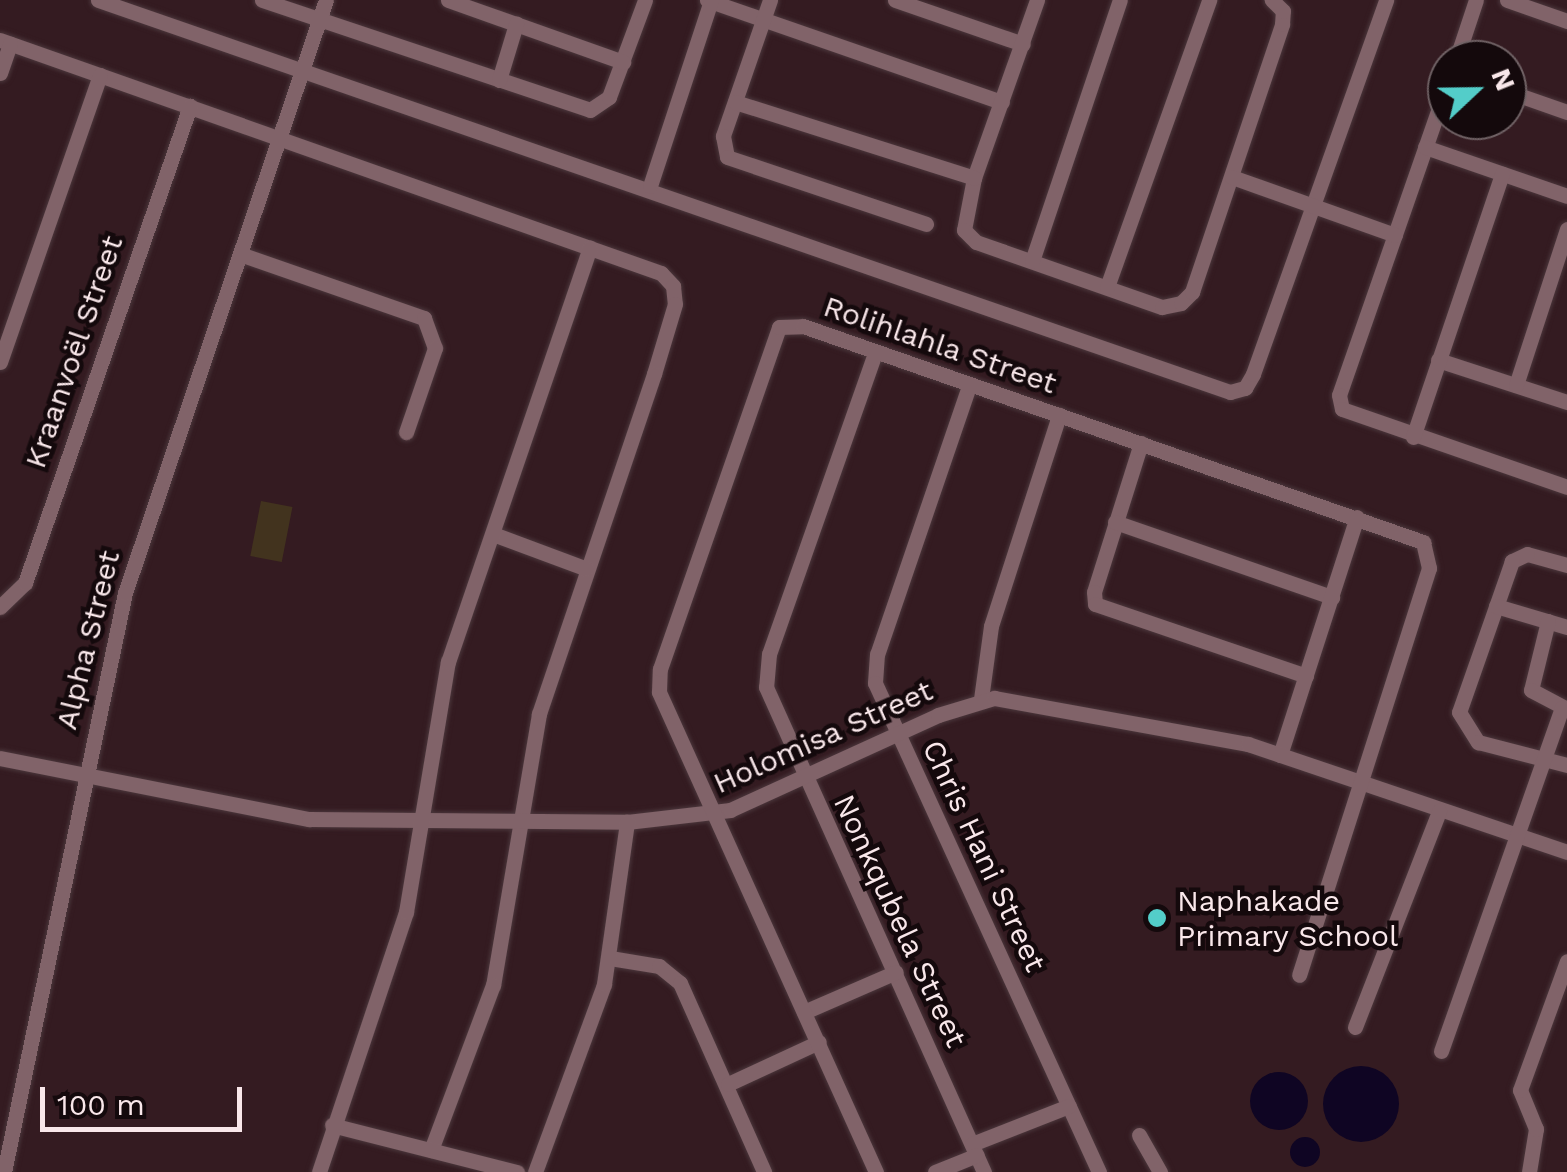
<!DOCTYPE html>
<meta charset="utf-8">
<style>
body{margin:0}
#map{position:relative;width:1567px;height:1172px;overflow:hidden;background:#341b21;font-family:"Work Sans",sans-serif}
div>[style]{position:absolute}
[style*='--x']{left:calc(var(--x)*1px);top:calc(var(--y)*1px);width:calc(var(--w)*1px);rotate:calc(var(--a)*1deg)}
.green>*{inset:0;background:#42331e;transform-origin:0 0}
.water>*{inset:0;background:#0f0523}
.round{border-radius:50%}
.roads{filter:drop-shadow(0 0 2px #4b373c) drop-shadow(0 0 2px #4b373c)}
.minor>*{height:15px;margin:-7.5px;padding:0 7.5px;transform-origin:7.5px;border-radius:7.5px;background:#816369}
.dots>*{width:28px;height:28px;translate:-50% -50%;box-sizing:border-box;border:5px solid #14090c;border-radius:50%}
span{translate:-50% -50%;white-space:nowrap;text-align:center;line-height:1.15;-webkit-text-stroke:9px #14090c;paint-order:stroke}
.street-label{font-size:30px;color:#f9e7ea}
.poi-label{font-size:30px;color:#f9e7ea}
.left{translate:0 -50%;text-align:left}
.north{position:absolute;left:1427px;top:40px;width:100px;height:100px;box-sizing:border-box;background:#14090c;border:2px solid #706265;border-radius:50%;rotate:68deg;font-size:28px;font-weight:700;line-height:40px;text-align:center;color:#f9e7ea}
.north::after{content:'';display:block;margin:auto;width:35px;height:45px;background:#53cdc9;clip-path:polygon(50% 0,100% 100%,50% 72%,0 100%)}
.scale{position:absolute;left:40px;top:1087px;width:202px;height:45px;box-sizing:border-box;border:5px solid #f9e7ea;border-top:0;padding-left:12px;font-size:30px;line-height:35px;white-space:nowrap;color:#f9e7ea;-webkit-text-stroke:8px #14090c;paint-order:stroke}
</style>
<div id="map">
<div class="green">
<div style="left:261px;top:501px;width:32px;height:56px;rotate:11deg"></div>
</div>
<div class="water">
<div class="round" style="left:1323px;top:1066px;width:76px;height:76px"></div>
<div class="round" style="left:1250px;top:1072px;width:58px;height:58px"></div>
<div class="round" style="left:1290px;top:1137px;width:30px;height:30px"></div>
</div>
<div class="roads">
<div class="minor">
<div style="--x:98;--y:0;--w:1198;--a:19.1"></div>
<div style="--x:1230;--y:392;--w:16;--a:-15"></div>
<div style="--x:1245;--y:388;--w:16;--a:-60"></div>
<div style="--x:1253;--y:374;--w:397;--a:-70.4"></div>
<div style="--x:262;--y:0;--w:346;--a:18.5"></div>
<div style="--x:590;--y:110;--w:23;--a:-34"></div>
<div style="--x:609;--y:97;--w:103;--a:-69.6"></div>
<div style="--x:448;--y:0;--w:186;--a:19.5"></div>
<div style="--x:707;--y:0;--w:312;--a:19.1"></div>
<div style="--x:770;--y:0;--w:144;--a:109.1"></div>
<div style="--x:723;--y:136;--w:21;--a:79"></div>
<div style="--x:727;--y:157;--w:210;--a:18.6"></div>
<div style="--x:895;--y:0;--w:135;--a:19"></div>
<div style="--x:1037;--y:0;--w:189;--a:109.5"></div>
<div style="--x:974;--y:178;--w:53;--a:100.9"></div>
<div style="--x:964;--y:230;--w:17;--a:45"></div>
<div style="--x:976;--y:242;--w:197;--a:19.3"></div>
<div style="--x:1162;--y:307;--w:19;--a:-12"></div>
<div style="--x:1181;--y:303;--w:16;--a:-45"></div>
<div style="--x:1192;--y:292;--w:283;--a:-71.4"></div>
<div style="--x:1282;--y:24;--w:13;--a:-86"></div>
<div style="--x:1283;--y:11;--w:16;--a:-135"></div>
<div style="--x:1507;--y:0;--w:64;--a:19.3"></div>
<div style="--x:0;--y:40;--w:701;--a:19.42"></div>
<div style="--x:661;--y:273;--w:18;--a:47"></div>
<div style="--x:673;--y:286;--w:18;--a:84"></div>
<div style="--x:675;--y:304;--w:73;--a:106.7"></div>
<div style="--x:654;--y:374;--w:359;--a:108.7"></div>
<div style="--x:539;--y:714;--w:275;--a:99.6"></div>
<div style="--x:493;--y:985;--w:176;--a:110.6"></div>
<div style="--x:1456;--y:60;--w:63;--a:-71.6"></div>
<div style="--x:0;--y:73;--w:31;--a:-71"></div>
<div style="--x:499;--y:80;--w:59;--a:-73.1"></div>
<div style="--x:1447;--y:85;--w:328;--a:109.2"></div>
<div style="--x:1339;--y:395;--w:14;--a:78"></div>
<div style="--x:1342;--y:409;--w:238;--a:19.1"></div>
<div style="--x:1507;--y:91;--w:64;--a:19.3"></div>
<div style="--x:735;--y:102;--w:251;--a:17.6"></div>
<div style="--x:1425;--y:147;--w:150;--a:19"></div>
<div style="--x:1232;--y:177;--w:173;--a:19.6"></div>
<div style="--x:650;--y:186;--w:196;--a:-71.8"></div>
<div style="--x:240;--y:254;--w:195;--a:19.2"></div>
<div style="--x:424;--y:318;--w:32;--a:70"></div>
<div style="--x:435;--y:348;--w:89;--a:109"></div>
<div style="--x:1032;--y:261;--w:275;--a:-71.4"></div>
<div style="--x:1107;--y:287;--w:305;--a:-70.4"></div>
<div style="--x:875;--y:353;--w:319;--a:109.4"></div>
<div style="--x:769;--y:654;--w:33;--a:95"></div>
<div style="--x:766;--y:687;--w:532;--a:65.8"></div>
<div style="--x:1438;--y:360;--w:136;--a:18"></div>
<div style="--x:0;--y:362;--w:304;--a:-70.8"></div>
<div style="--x:1516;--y:385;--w:164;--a:-71.9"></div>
<div style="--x:969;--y:386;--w:283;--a:108.9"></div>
<div style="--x:877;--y:654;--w:29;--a:94"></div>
<div style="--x:875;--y:683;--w:538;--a:65.39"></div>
<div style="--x:1413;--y:437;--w:278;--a:-71.3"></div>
<div style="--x:1141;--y:443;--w:156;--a:107.5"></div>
<div style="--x:1094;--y:592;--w:12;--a:85"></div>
<div style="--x:1095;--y:604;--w:223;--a:18.8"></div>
<div style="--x:1115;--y:522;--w:230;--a:19.1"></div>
<div style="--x:493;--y:534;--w:100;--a:20.4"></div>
<div style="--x:1567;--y:565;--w:41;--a:-164.6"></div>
<div style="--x:1527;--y:554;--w:17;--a:155"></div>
<div style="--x:1512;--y:561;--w:160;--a:109.3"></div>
<div style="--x:1459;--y:712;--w:36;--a:58"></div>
<div style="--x:1478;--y:742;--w:92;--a:14.5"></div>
<div style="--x:1496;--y:606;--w:74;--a:16.5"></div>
<div style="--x:0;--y:607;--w:35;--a:-44"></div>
<div style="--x:25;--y:583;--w:505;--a:-70.92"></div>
<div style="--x:1548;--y:621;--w:71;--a:103.8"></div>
<div style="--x:1531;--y:690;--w:41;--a:27.8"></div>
<div style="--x:981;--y:699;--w:74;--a:-82.2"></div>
<div style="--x:991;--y:626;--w:222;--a:-72.1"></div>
<div style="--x:1280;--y:755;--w:250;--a:-72.1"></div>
<div style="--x:0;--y:758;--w:315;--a:11.2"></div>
<div style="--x:309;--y:819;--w:318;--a:0.5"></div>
<div style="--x:627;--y:822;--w:104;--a:-6.6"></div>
<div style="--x:730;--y:810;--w:229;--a:-24.5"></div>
<div style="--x:938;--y:715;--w:59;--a:-16.9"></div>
<div style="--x:994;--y:698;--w:258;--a:10.3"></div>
<div style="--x:1248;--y:744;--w:337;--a:18.7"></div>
<div style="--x:610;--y:958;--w:50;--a:9.3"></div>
<div style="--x:659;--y:966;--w:27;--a:39"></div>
<div style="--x:680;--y:983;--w:207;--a:66"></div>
<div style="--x:804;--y:1012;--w:100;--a:-23.5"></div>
<div style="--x:1355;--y:1027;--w:232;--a:-68.7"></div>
<div style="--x:1441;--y:1051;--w:364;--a:-70.6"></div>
<div style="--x:728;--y:1084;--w:100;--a:-24.8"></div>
<div style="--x:332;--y:1125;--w:191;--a:14.3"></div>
<div style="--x:1139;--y:1135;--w:43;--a:60.4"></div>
<div style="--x:972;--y:1144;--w:104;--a:-21.4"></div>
<div style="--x:4;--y:1172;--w:592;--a:-78.2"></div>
<div style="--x:125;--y:593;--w:626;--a:-71.28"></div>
<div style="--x:319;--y:1172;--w:274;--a:-71.5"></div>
<div style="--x:406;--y:912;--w:254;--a:-80.5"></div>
<div style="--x:448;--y:662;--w:438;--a:-71.1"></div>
<div style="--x:535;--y:1172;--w:200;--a:-69.8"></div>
<div style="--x:604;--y:984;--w:164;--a:-81.9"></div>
<div style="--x:876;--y:1172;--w:527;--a:-114.33"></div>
<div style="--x:659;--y:692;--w:23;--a:-88"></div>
<div style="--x:660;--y:669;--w:362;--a:-70.8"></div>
<div style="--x:779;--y:327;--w:24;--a:-2"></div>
<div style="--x:803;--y:326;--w:657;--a:19.21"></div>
<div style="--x:1423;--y:542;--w:27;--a:77"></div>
<div style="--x:1429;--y:568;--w:427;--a:107.7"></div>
<div style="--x:935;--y:1172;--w:45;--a:-22"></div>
<div style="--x:1529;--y:1172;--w:44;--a:-80.8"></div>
<div style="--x:1536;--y:1129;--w:42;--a:-112.3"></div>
<div style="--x:1520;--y:1090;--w:137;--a:-70"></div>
</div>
</div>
<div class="dots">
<div style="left:1157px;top:918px;background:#53cdc9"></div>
</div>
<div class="street-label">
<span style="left:940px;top:345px;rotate:19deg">Rolihlahla Street</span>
<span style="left:74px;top:352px;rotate:-71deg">Kraanvoël Street</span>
<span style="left:88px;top:640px;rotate:-76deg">Alpha Street</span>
<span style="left:823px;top:737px;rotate:-24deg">Holomisa Street</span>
<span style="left:984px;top:856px;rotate:65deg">Chris Hani Street</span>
<span style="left:900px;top:921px;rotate:65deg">Nonkqubela Street</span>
</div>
<div class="poi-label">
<span class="left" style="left:1177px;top:918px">Naphakade<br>Primary School</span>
</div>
<div class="north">N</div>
<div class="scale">100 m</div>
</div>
